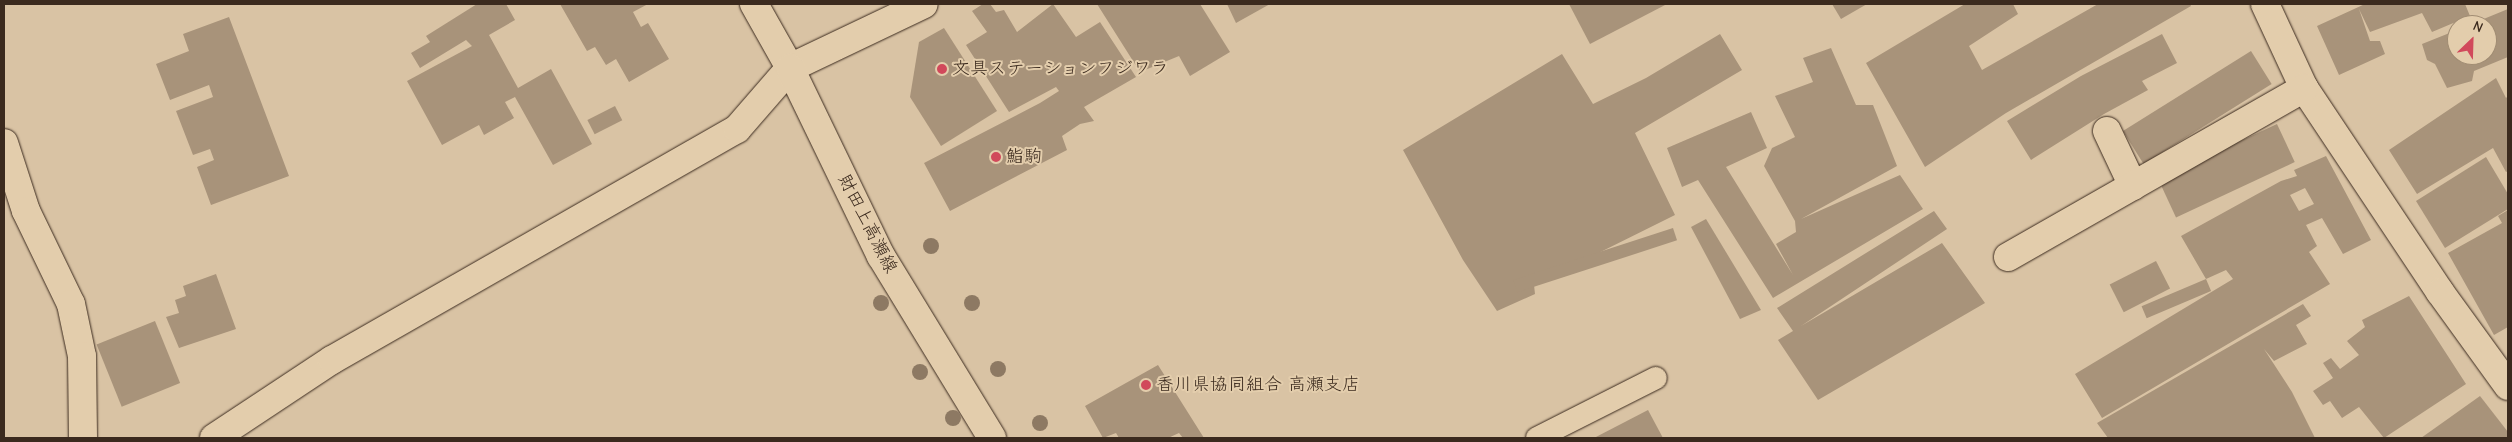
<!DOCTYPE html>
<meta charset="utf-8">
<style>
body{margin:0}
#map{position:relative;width:2512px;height:442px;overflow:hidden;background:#d9c3a4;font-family:"Comic Neue","Klee One",sans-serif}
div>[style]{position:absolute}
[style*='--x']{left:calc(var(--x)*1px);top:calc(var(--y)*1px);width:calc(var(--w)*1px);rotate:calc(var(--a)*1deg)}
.building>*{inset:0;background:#a8937a;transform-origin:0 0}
.roads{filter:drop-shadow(0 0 1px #3b2a1e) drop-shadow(0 0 1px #3b2a1e)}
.service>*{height:22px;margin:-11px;padding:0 11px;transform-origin:11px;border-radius:11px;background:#e3cdac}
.minor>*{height:28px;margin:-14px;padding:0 14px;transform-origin:14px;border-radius:14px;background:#e3cdac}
.secondary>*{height:28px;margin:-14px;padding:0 14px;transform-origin:14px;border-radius:14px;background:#e3cdac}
.trees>*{width:16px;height:16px;margin:-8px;border-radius:50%;background:#8d7963}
.dots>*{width:14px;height:14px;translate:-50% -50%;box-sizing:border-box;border:2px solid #e3cdac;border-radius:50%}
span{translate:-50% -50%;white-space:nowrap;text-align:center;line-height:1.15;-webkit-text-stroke:4px #e3cdac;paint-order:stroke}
.poi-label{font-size:18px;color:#3b2a1e}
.left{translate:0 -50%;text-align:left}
.street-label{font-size:18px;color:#3b2a1e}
.frame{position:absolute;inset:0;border:5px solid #3b2a1e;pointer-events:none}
.north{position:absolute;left:2447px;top:15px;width:50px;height:50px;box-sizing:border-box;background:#e3cdac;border:1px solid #a08c73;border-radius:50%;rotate:24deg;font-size:14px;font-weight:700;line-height:20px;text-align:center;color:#3b2a1e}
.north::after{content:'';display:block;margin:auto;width:18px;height:22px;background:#d1495b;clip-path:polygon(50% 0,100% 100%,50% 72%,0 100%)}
</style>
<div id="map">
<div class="building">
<div style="clip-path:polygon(477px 4px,506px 4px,515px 20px,489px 35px,518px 88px,551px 69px,592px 144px,553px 165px,515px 97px,505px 102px,514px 118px,484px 135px,479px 125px,442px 145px,407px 81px,472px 46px,466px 40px,420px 68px,411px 53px,430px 42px,426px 36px)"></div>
<div style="clip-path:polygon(560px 4px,648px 4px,633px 12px,641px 27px,648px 23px,669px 59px,629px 82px,616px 59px,606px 65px,595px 47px,587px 51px)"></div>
<div style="clip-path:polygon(983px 4px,990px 4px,996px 12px,1004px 10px,1017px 32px,1053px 4px,1076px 37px,1100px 22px,1136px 77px,1084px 107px,1094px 121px,1080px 124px,1062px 136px,1067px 150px,950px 211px,924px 163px,1040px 103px,1059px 91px,1056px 87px,1009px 112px,966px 45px,987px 32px,972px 11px)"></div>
<div style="clip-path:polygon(1097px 4px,1200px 4px,1230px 52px,1190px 76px,1179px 56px,1140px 72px)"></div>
<div style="clip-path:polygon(1227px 4px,1270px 4px,1236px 23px)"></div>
<div style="clip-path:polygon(1569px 4px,1667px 4px,1590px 44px)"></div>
<div style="clip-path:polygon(1832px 4px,1867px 4px,1841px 19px)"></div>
<div style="clip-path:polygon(1965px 4px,2013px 4px,2018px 14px,1969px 46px,1982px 70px,2098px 4px,2190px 4px,2191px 6px,2006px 113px,1925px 167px,1866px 63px)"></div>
<div style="clip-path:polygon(2365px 4px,2465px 4px,2470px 16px,2432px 32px,2422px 13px,2370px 32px,2359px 9px,2370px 41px,2380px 41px,2385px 54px,2339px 75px,2317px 26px)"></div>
<div style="clip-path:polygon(2508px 9px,2508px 57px,2474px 71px,2472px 81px,2447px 88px,2435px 64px,2427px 60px,2422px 44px,2457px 30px,2457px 55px,2487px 55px,2487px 25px,2469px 25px)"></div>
<div style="clip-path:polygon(229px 17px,289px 176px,211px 205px,197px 167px,214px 160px,210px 149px,193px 155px,176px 111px,213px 97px,209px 85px,170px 100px,156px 64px,189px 51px,183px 34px)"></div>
<div style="clip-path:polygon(944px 28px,997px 111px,941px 146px,910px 97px,919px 42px)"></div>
<div style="clip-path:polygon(1720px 34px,1742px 70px,1635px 133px,1675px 215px,1534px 285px,1535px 294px,1497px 311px,1463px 260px,1403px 150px,1562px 54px,1593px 104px,1646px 78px)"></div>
<div style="clip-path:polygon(2162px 34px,2177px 63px,2142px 81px,2148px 90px,2104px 114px,2031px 160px,2007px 121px,2081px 76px)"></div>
<div style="clip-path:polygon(1831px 48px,1856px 105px,1873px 105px,1897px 166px,1801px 219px,1900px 175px,1923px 209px,1773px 298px,1698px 180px,1682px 187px,1667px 148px,1751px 112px,1767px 148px,1726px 167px,1793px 275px,1776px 244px,1796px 232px,1795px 221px,1764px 166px,1772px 148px,1795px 137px,1775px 96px,1813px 82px,1803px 58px)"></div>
<div style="left:2251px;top:51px;width:39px;height:151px;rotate:58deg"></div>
<div style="clip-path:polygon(2496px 78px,2506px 98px,2508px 96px,2508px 171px,2506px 172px,2493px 148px,2417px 194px,2389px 150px)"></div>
<div style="left:615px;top:106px;width:16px;height:31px;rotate:63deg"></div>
<div style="left:2277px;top:124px;width:42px;height:131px;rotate:65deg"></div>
<div style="clip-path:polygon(evenodd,2326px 156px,2371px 240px,2343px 254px,2322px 218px,2306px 225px,2317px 246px,2309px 252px,2330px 284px,2102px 418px,2075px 374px,2233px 279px,2226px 270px,2206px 279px,2181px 236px,2281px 181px,2297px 176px,2294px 170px,2326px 156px,2305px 188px,2314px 204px,2299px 211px,2290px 195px,2305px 188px)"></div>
<div style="clip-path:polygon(2486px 157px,2508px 194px,2508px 209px,2445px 248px,2416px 201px)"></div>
<div style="clip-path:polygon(2508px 210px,2508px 327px,2494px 335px,2448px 253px,2502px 223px,2498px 216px)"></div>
<div style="clip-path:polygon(1934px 211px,1947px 229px,1801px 326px,1942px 243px,1985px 303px,1818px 400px,1778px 340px,1793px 331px,1777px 308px)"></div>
<div style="clip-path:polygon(1706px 219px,1761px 310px,1740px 319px,1691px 227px)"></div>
<div style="left:1673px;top:228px;width:13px;height:168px;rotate:72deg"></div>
<div style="left:2156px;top:261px;width:31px;height:52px;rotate:63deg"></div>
<div style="clip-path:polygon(216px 274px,236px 329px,179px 348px,166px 317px,179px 313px,175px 300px,186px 296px,183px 286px)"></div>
<div style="left:2206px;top:279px;width:13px;height:70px;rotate:67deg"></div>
<div style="clip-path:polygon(2409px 296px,2466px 384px,2384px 438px,2359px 407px,2342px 418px,2330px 401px,2323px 405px,2313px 391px,2333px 378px,2323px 363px,2331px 358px,2340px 369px,2359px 355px,2347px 341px,2365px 327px,2362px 320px)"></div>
<div style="clip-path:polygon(2303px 304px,2311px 316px,2296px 325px,2307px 344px,2274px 361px,2264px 349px,2292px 392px,2315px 438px,2108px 438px,2097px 423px)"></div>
<div style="left:155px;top:321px;width:67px;height:63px;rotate:68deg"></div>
<div style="clip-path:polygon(1158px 365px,1204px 438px,1183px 438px,1179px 433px,1168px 438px,1119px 438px,1116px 433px,1103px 438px,1085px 406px)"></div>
<div style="clip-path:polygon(2480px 396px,2508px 432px,2508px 438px,2421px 438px)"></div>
<div style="clip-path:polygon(1648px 410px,1663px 438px,1594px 438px)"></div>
</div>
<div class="roads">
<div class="service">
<div style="--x:1537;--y:438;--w:133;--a:-26.8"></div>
</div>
<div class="minor">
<div style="--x:2265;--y:4;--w:93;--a:65.1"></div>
<div style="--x:2304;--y:88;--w:245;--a:56.3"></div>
<div style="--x:2440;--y:292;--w:116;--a:54.1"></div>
<div style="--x:2107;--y:131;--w:61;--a:64.7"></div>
<div style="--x:4;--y:143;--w:71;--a:72.1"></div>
<div style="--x:26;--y:211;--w:103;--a:64.2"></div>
<div style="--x:71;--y:304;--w:53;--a:78.1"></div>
<div style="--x:82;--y:356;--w:82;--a:89.3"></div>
<div style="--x:2008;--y:257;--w:341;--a:-29.7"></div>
<div style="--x:214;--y:438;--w:141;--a:-33.5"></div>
<div style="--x:332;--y:360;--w:466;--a:-29.7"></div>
<div style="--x:737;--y:129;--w:81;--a:-49"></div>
<div style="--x:790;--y:68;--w:148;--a:-25.5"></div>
</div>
<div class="secondary">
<div style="--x:754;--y:4;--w:73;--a:60.6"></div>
<div style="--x:790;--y:68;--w:209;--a:64.2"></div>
<div style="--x:881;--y:256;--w:213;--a:58.6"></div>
</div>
</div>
<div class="trees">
<div style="left:931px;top:246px"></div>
<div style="left:881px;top:303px"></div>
<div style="left:972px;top:303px"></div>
<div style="left:998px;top:369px"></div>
<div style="left:920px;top:372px"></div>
<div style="left:953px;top:418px"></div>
<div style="left:1040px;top:423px"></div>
</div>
<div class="dots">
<div style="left:942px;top:69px;background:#d1495b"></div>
<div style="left:996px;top:157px;background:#d1495b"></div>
<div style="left:1146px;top:385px;background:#d1495b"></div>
</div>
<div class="poi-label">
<span class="left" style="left:952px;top:69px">文具ステーションフジワラ</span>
<span class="left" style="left:1006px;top:157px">鮨駒</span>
<span class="left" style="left:1156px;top:385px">香川県協同組合 高瀬支店</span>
</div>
<div class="street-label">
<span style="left:867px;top:224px;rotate:63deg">財田上高瀬線</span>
</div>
<div class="frame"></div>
<div class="north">N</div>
</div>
